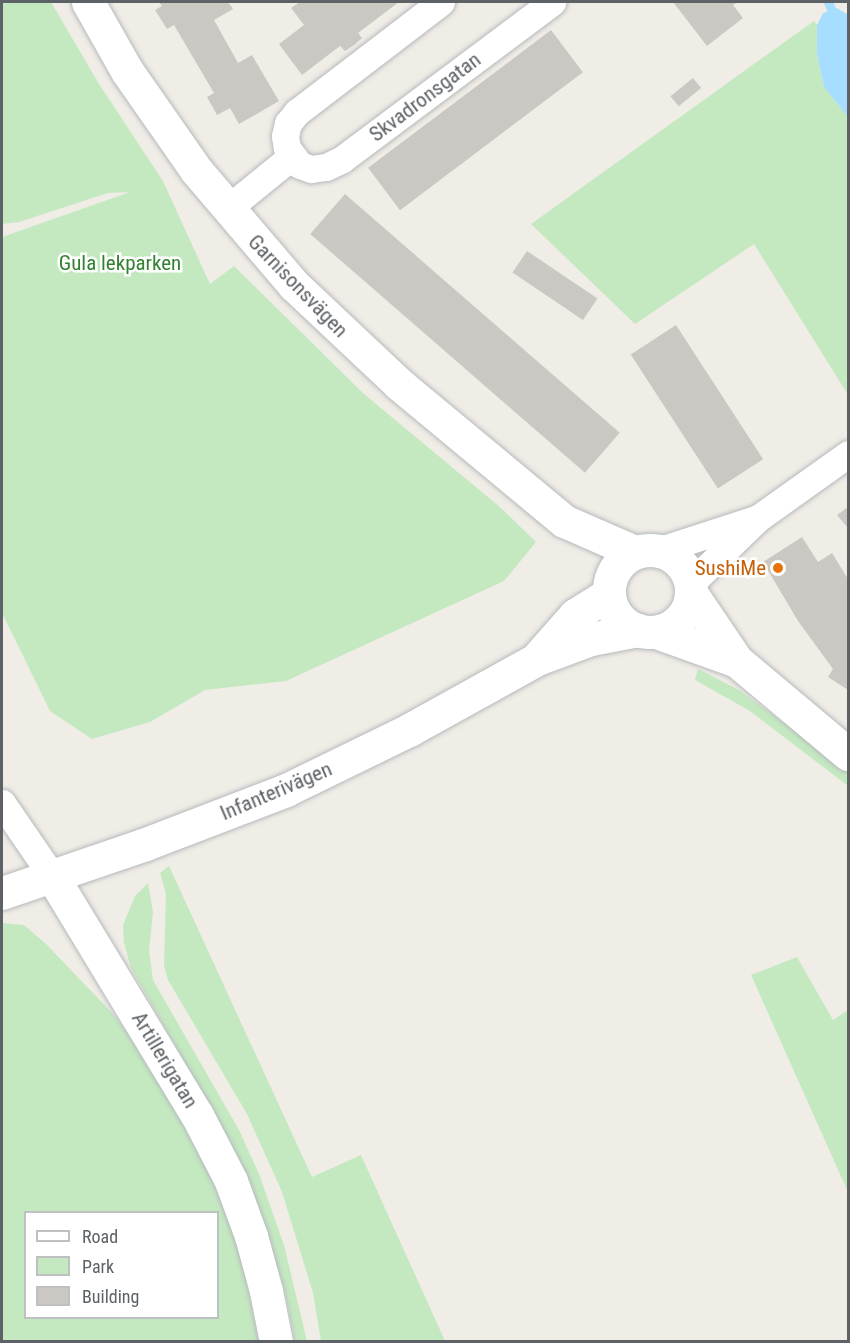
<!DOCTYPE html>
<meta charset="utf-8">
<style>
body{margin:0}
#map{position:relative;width:850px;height:1343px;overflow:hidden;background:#f0ede6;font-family:"Roboto Condensed",sans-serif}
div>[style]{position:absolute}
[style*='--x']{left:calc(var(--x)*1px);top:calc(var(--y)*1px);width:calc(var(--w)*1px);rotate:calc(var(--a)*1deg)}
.green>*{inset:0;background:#c4e9c1}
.water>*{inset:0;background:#a7deff}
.stream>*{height:9px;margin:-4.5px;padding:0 4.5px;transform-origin:4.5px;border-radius:4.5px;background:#a7deff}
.building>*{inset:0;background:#cbc8c3;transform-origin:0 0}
.roads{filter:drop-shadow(0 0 2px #b6b9bd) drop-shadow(0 0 2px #b6b9bd)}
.street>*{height:27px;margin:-13.5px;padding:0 13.5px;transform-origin:13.5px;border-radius:13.5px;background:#fff}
.secondary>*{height:33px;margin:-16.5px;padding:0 16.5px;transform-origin:16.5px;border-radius:16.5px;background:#fff}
.secondary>.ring{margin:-16.5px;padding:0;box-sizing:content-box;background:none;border:33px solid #fff;border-radius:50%}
.dots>*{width:16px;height:16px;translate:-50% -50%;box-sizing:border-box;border:3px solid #fff;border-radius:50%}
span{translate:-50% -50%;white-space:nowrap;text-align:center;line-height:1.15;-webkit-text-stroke:5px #fff;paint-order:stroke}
.street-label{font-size:21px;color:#5d6267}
.park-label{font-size:21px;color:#318230}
.food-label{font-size:21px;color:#c56008}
.right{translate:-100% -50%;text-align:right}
.frame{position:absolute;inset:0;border:3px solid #5d6267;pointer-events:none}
.legend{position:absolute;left:24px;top:1211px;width:195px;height:108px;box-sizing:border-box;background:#fff;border:2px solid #bec0c2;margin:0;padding:8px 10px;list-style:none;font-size:18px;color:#5d6267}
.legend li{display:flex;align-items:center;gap:12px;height:30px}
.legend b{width:30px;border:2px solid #bec0c2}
</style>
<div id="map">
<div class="green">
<div style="clip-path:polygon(2px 2px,51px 2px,99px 84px,163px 181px,210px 284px,234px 266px,364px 394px,501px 508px,536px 542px,504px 581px,286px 681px,205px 690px,150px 722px,92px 739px,50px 711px,2px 613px,2px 237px,130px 192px,108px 193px,19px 222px,2px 224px)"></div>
<div style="clip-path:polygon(814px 21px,817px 25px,817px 54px,824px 87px,848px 117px,848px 395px,754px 244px,635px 324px,531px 224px)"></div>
<div style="clip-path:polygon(698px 669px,739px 690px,848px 771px,848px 786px,750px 711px,695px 680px)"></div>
<div style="clip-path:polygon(169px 866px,312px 1177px,361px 1155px,445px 1341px,321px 1341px,313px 1293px,282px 1192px,247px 1114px,168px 980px,164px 966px,166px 894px,160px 873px)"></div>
<div style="clip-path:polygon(148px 883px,153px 912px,149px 950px,153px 980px,239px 1130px,259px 1174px,284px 1245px,307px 1341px,295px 1341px,285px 1292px,269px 1238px,228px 1138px,131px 968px,124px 943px,123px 925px,135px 896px)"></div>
<div style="clip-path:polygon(evenodd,2px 923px,24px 925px,46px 944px,115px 1016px,159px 1077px,197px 1147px,223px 1205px,242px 1260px,259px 1341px,2px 1341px,2px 923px,26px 1212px,218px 1212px,218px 1318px,26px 1318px,26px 1212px)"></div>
<div style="clip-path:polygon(797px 957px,833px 1020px,848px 1010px,848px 1192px,751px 975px)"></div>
</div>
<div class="water">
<div style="clip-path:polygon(837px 8px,848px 15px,848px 117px,824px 87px,817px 54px,817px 25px,823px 13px)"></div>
</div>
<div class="stream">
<div style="--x:828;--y:2;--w:8;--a:67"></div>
</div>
<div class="building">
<div style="clip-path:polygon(159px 2px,228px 2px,233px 9px,214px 20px,238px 63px,252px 55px,279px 101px,239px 124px,230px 108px,217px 115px,207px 97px,214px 93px,174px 25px,167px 29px,155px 10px,162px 6px)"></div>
<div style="clip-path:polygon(300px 2px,399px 2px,358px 33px,362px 38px,354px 45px,345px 51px,340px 46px,302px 75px,279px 44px,304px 25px,291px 8px)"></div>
<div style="clip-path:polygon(673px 2px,738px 2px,733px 5px,743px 18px,707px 46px)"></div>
<div style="left:551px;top:30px;width:53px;height:229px;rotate:53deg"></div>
<div style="left:693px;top:78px;width:13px;height:29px;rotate:51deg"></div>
<div style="left:345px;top:194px;width:364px;height:53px;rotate:41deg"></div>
<div style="left:527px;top:251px;width:85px;height:26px;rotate:34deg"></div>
<div style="left:676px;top:325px;width:160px;height:54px;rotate:57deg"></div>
<div style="clip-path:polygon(848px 507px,848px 528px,837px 515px)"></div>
<div style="clip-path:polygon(802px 537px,818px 562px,832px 553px,848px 579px,848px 690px,828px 677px,833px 669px,798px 621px,763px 562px)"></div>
</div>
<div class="roads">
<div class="street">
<div style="--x:441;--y:2;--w:181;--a:142.6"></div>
<div style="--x:297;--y:112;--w:14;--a:129"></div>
<div style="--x:288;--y:123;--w:13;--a:103"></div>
<div style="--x:285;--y:136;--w:12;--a:81"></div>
<div style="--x:287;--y:148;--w:21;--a:53"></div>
<div style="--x:300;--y:165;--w:12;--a:20"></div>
<div style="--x:311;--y:169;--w:15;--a:-8"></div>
<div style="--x:326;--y:167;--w:17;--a:-25"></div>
<div style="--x:341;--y:160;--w:264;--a:-36.8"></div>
<div style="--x:227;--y:209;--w:82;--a:-39.1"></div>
<div style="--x:660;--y:550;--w:101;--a:-17.9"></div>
<div style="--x:691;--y:583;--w:92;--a:-44.1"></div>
<div style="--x:757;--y:519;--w:112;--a:-35.5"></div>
<div style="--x:2;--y:803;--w:88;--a:55.6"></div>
</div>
<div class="secondary">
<div style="--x:88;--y:2;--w:79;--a:60.5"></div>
<div style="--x:127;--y:71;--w:121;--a:55.1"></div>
<div style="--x:196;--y:170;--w:151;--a:49.6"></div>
<div style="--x:294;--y:285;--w:144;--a:43.3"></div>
<div style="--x:399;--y:384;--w:214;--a:39.7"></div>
<div style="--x:564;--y:521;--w:77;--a:23.6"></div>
<div class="ring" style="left:609px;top:550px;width:49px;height:49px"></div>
<div style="--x:691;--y:593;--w:82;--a:55.9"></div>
<div style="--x:737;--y:661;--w:145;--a:40"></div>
<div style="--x:656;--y:632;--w:86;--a:19.7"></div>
<div style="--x:539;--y:656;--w:55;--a:-48.7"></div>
<div style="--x:575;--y:615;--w:40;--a:-32"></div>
<div style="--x:52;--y:876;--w:280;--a:58.8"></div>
<div style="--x:197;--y:1115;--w:74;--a:62.7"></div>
<div style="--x:231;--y:1181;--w:59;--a:70"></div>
<div style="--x:251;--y:1236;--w:57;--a:74.7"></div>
<div style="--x:266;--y:1291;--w:52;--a:78.9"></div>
<div style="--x:2;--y:893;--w:149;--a:-18.8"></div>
<div style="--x:143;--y:845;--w:153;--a:-21"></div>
<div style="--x:286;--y:790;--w:137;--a:-26"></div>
<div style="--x:409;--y:730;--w:146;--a:-29"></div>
<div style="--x:537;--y:659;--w:58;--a:-20.3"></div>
<div style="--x:591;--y:639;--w:48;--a:-10.8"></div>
</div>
</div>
<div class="dots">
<div style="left:778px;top:568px;background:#e8710a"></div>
</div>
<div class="street-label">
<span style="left:425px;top:97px;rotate:-37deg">Skvadronsgatan</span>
<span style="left:298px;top:286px;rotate:46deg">Garnisonsvägen</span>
<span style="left:276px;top:791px;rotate:-23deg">Infanterivägen</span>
<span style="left:165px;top:1060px;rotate:59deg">Artillerigatan</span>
</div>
<div class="park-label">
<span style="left:120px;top:263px">Gula lekparken</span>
</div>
<div class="food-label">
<span class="right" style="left:766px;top:568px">SushiMe</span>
</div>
<div class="frame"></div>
<ul class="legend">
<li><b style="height:8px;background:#fff"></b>Road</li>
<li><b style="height:16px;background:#c4e9c1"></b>Park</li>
<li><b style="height:16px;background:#cbc8c3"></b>Building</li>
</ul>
</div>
